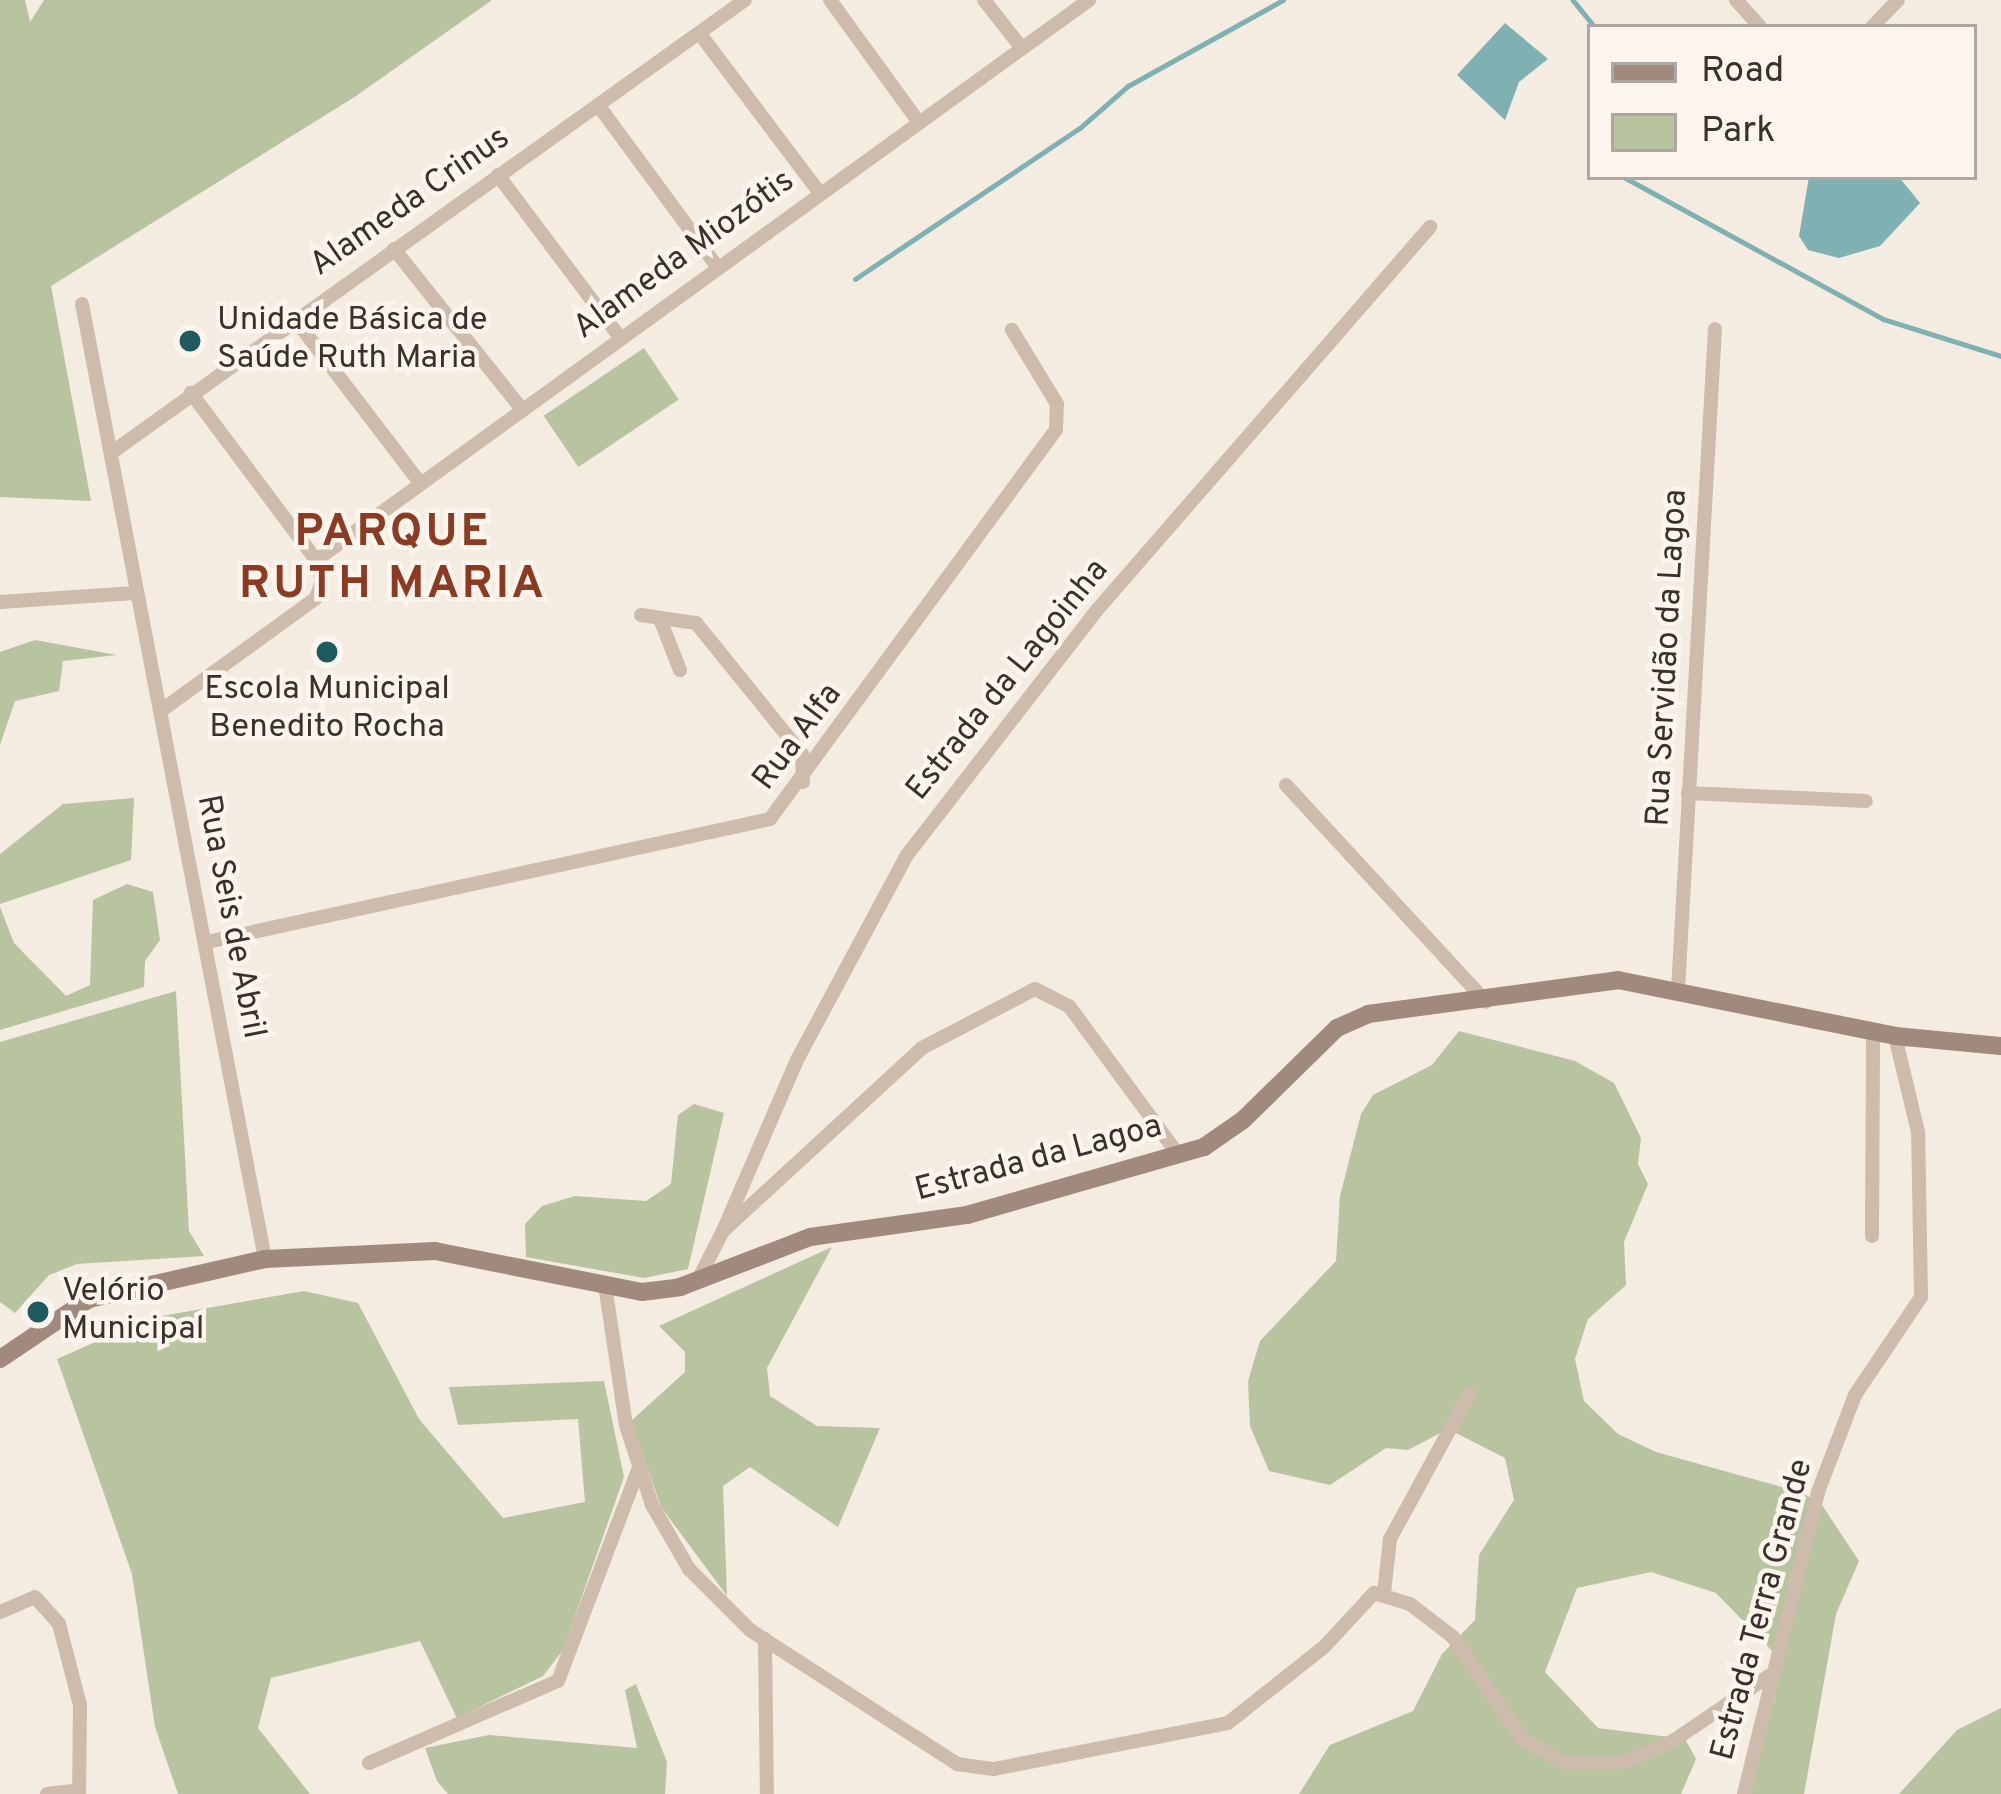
<!DOCTYPE html>
<meta charset="utf-8">
<style>
body{margin:0}
#map{position:relative;width:2001px;height:1794px;overflow:hidden;background:#f4ebe1;font-family:Overpass,sans-serif}
div>[style]{position:absolute}
[style*='--x']{left:calc(var(--x)*1px);top:calc(var(--y)*1px);width:calc(var(--w)*1px);rotate:calc(var(--a)*1deg)}
.green>*{inset:0;background:#b8c4a0;transform-origin:0 0}
.water>*{inset:0;background:#7fb0b2}
.stream>*{height:4.5px;margin:-2.25px;padding:0 2.25px;transform-origin:2.25px;border-radius:2.25px;background:#7fb0b2}
.street>*{height:14px;margin:-7px;padding:0 7px;transform-origin:7px;border-radius:7px;background:#cdbbac}
.secondary>*{height:18px;margin:-9px;padding:0 9px;transform-origin:9px;border-radius:9px;background:#a18a7d}
.dots>*{width:33px;height:33px;translate:-50% -50%;box-sizing:border-box;border:6px solid #fbf5ee;border-radius:50%}
span{translate:-50% -50%;white-space:nowrap;text-align:center;line-height:1.15;-webkit-text-stroke:9px #fbf5ee;paint-order:stroke}
.street-label{font-size:33px;color:#3b302b}
.poi-label{font-size:33px;color:#3b302b}
.left{translate:0 -50%;text-align:left}
.district-label{font-size:45px;color:#8c3b22;font-weight:700;letter-spacing:3px}
.legend{position:absolute;left:1587px;top:24px;width:390px;height:156px;box-sizing:border-box;background:#fbf5ee;border:3px solid #aea6a0;margin:0;padding:15px 21px;list-style:none;font-size:36px;color:#3b302b}
.legend li{display:flex;align-items:center;gap:24px;height:60px}
.legend b{width:60px;border:3px solid #aea6a0}
</style>
<div id="map">
<div class="green">
<div style="clip-path:polygon(0 0,25px 0,30px 22px,44px 0,492px 0,356px 96px,51px 286px,91px 501px,0 497px)"></div>
<div style="left:644px;top:348px;width:62px;height:121px;rotate:56deg"></div>
<div style="clip-path:polygon(35px 640px,117px 655px,63px 661px,59px 691px,15px 701px,0 745px,0 652px)"></div>
<div style="clip-path:polygon(134px 798px,131px 860px,0 904px,0 854px,63px 804px)"></div>
<div style="clip-path:polygon(127px 884px,153px 892px,160px 940px,145px 961px,144px 987px,0 1030px,0 907px,14px 943px,66px 996px,90px 985px,93px 900px)"></div>
<div style="clip-path:polygon(176px 991px,189px 1231px,204px 1256px,77px 1264px,49px 1275px,15px 1313px,0 1302px,0 1042px)"></div>
<div style="clip-path:polygon(1459px 1031px,1575px 1061px,1614px 1083px,1641px 1138px,1638px 1164px,1648px 1184px,1624px 1242px,1626px 1285px,1588px 1319px,1575px 1359px,1584px 1401px,1618px 1434px,1656px 1452px,1803px 1493px,1822px 1505px,1859px 1561px,1836px 1614px,1804px 1794px,1740px 1794px,1775px 1700px,1778px 1657px,1716px 1593px,1651px 1572px,1577px 1588px,1545px 1672px,1598px 1728px,1685px 1739px,1696px 1759px,1681px 1794px,1299px 1794px,1330px 1745px,1413px 1711px,1442px 1654px,1475px 1620px,1479px 1555px,1514px 1500px,1505px 1458px,1448px 1429px,1408px 1450px,1386px 1448px,1330px 1485px,1269px 1471px,1250px 1426px,1248px 1381px,1260px 1341px,1336px 1261px,1340px 1196px,1361px 1114px,1373px 1095px,1432px 1065px)"></div>
<div style="clip-path:polygon(694px 1104px,724px 1113px,688px 1269px,644px 1278px,526px 1257px,525px 1224px,542px 1206px,575px 1196px,646px 1201px,671px 1184px,678px 1115px)"></div>
<div style="clip-path:polygon(832px 1247px,767px 1368px,770px 1396px,817px 1426px,880px 1428px,838px 1527px,750px 1467px,723px 1486px,727px 1596px,661px 1507px,631px 1421px,685px 1372px,685px 1352px,659px 1326px)"></div>
<div style="clip-path:polygon(304px 1291px,358px 1303px,419px 1419px,503px 1518px,585px 1502px,578px 1419px,458px 1425px,449px 1387px,604px 1381px,624px 1477px,563px 1650px,543px 1676px,457px 1718px,420px 1641px,271px 1678px,258px 1728px,310px 1794px,178px 1794px,155px 1727px,132px 1574px,57px 1359px,150px 1318px)"></div>
<div style="clip-path:polygon(636px 1684px,667px 1762px,665px 1794px,448px 1794px,437px 1781px,425px 1748px,489px 1735px,637px 1748px,625px 1690px)"></div>
<div style="clip-path:polygon(2001px 1708px,2001px 1794px,1899px 1794px,1957px 1730px)"></div>
</div>
<div class="water">
<div style="clip-path:polygon(1505px 23px,1548px 59px,1519px 82px,1505px 120px,1457px 75px)"></div>
<div style="clip-path:polygon(1809px 177px,1899px 177px,1920px 203px,1880px 246px,1839px 258px,1808px 250px,1799px 236px)"></div>
</div>
<div class="stream">
<div style="--x:1573;--y:0;--w:35;--a:51"></div>
<div style="--x:1624;--y:177;--w:295;--a:28.7"></div>
<div style="--x:1883;--y:319;--w:124;--a:17.4"></div>
<div style="--x:855;--y:279;--w:271;--a:-33.9"></div>
<div style="--x:1080;--y:128;--w:64;--a:-41.2"></div>
<div style="--x:1128;--y:86;--w:177;--a:-29"></div>
</div>
<div class="street">
<div style="--x:830;--y:0;--w:150;--a:54"></div>
<div style="--x:984;--y:0;--w:60;--a:51.8"></div>
<div style="--x:1736;--y:0;--w:36;--a:48"></div>
<div style="--x:1872;--y:27;--w:37;--a:-46"></div>
<div style="--x:700;--y:34;--w:198;--a:53"></div>
<div style="--x:598;--y:105;--w:202;--a:53.6"></div>
<div style="--x:498;--y:175;--w:201;--a:53.1"></div>
<div style="--x:394;--y:249;--w:203;--a:51.4"></div>
<div style="--x:82;--y:304;--w:972;--a:79.15"></div>
<div style="--x:294;--y:318;--w:208;--a:52.6"></div>
<div style="--x:111;--y:453;--w:779;--a:-35.55"></div>
<div style="--x:316;--y:560;--w:955;--a:-35.92"></div>
<div style="--x:0;--y:602;--w:135;--a:-3.8"></div>
<div style="--x:641;--y:615;--w:56;--a:8.3"></div>
<div style="--x:696;--y:623;--w:169;--a:51"></div>
<div style="--x:802;--y:754;--w:28;--a:88"></div>
<div style="--x:660;--y:619;--w:55;--a:68.6"></div>
<div style="--x:162;--y:710;--w:190;--a:-36"></div>
<div style="--x:316;--y:598;--w:18;--a:-71"></div>
<div style="--x:322;--y:581;--w:22;--a:-106"></div>
<div style="--x:316;--y:560;--w:209;--a:-126.8"></div>
<div style="--x:1286;--y:785;--w:295;--a:47.3"></div>
<div style="--x:1688;--y:793;--w:178;--a:2.6"></div>
<div style="--x:207;--y:942;--w:576;--a:-12.32"></div>
<div style="--x:770;--y:819;--w:483;--a:-53.7"></div>
<div style="--x:1056;--y:430;--w:26;--a:-88"></div>
<div style="--x:1057;--y:404;--w:87;--a:-121.3"></div>
<div style="--x:1678;--y:990;--w:662;--a:-86.8"></div>
<div style="--x:723;--y:1231;--w:186;--a:-66.6"></div>
<div style="--x:797;--y:1060;--w:233;--a:-61.8"></div>
<div style="--x:907;--y:855;--w:310;--a:-52.2"></div>
<div style="--x:1097;--y:610;--w:508;--a:-48.99"></div>
<div style="--x:1872;--y:1236;--w:204;--a:-89.7"></div>
<div style="--x:698;--y:1280;--w:55;--a:-63"></div>
<div style="--x:723;--y:1231;--w:270;--a:-42.6"></div>
<div style="--x:922;--y:1048;--w:127;--a:-27.6"></div>
<div style="--x:1035;--y:989;--w:38;--a:27"></div>
<div style="--x:1069;--y:1006;--w:186;--a:53.7"></div>
<div style="--x:605;--y:1285;--w:142;--a:81.5"></div>
<div style="--x:626;--y:1425;--w:84;--a:72"></div>
<div style="--x:652;--y:1505;--w:74;--a:60"></div>
<div style="--x:689;--y:1569;--w:86;--a:45"></div>
<div style="--x:750;--y:1630;--w:247;--a:32.9"></div>
<div style="--x:957;--y:1764;--w:37;--a:8"></div>
<div style="--x:994;--y:1769;--w:238;--a:-11.1"></div>
<div style="--x:1228;--y:1723;--w:122;--a:-38.4"></div>
<div style="--x:1324;--y:1647;--w:74;--a:-47.2"></div>
<div style="--x:1374;--y:1593;--w:38;--a:17"></div>
<div style="--x:1410;--y:1604;--w:54;--a:37.5"></div>
<div style="--x:1453;--y:1637;--w:125;--a:55.8"></div>
<div style="--x:1523;--y:1740;--w:46;--a:28.8"></div>
<div style="--x:1563;--y:1762;--w:63;--a:0"></div>
<div style="--x:1626;--y:1762;--w:51;--a:-24.1"></div>
<div style="--x:1673;--y:1741;--w:117;--a:-34.2"></div>
<div style="--x:1384;--y:1593;--w:54;--a:-83.7"></div>
<div style="--x:1390;--y:1539;--w:165;--a:-61.4"></div>
<div style="--x:0;--y:1612;--w:38;--a:-23"></div>
<div style="--x:35;--y:1597;--w:36;--a:48"></div>
<div style="--x:59;--y:1624;--w:84;--a:75.5"></div>
<div style="--x:80;--y:1705;--w:89;--a:90.6"></div>
<div style="--x:765;--y:1639;--w:155;--a:89.3"></div>
<div style="--x:369;--y:1763;--w:206;--a:-23.5"></div>
<div style="--x:558;--y:1681;--w:228;--a:-69.2"></div>
<div style="--x:47;--y:1794;--w:32;--a:-7"></div>
<div style="--x:1744;--y:1794;--w:311;--a:-76.2"></div>
<div style="--x:1818;--y:1492;--w:104;--a:-69.1"></div>
<div style="--x:1855;--y:1395;--w:118;--a:-56"></div>
<div style="--x:1921;--y:1297;--w:165;--a:-91"></div>
<div style="--x:1918;--y:1132;--w:99;--a:-103.5"></div>
</div>
<div class="secondary">
<div style="--x:0;--y:1359;--w:107;--a:-34"></div>
<div style="--x:89;--y:1299;--w:180;--a:-12.8"></div>
<div style="--x:265;--y:1259;--w:170;--a:-2.7"></div>
<div style="--x:435;--y:1251;--w:211;--a:11.2"></div>
<div style="--x:642;--y:1292;--w:38;--a:-7"></div>
<div style="--x:680;--y:1287;--w:139;--a:-21"></div>
<div style="--x:810;--y:1237;--w:159;--a:-8"></div>
<div style="--x:967;--y:1215;--w:247;--a:-16"></div>
<div style="--x:1204;--y:1147;--w:47;--a:-34.7"></div>
<div style="--x:1243;--y:1120;--w:132;--a:-44.4"></div>
<div style="--x:1337;--y:1028;--w:34;--a:-24"></div>
<div style="--x:1368;--y:1014;--w:252;--a:-7.7"></div>
<div style="--x:1618;--y:980;--w:283;--a:11.4"></div>
<div style="--x:1895;--y:1036;--w:106;--a:5.4"></div>
</div>
<div class="dots">
<div style="left:190px;top:341px;background:#1f5a5e"></div>
<div style="left:327px;top:652px;background:#1f5a5e"></div>
<div style="left:38px;top:1312px;background:#1f5a5e"></div>
</div>
<div class="street-label">
<span style="left:411px;top:203px;rotate:-35deg">Alameda Crinus</span>
<span style="left:685px;top:256px;rotate:-36deg">Alameda Miozótis</span>
<span style="left:1669px;top:658px;rotate:-87deg">Rua Servidão da Lagoa</span>
<span style="left:1009px;top:681px;rotate:-51deg">Estrada da Lagoinha</span>
<span style="left:799px;top:738px;rotate:-53deg">Rua Alfa</span>
<span style="left:229px;top:917px;rotate:79deg">Rua Seis de Abril</span>
<span style="left:1039px;top:1160px;rotate:-15deg">Estrada da Lagoa</span>
<span style="left:1764px;top:1610px;rotate:-75deg">Estrada Terra Grande</span>
</div>
<div class="poi-label">
<span class="left" style="left:217px;top:341px">Unidade Básica de<br>Saúde Ruth Maria</span>
<span style="left:327px;top:710px">Escola Municipal<br>Benedito Rocha</span>
<span class="left" style="left:62px;top:1312px">Velório<br>Municipal</span>
</div>
<div class="district-label">
<span style="left:393px;top:560px">PARQUE<br>RUTH MARIA</span>
</div>
<ul class="legend">
<li><b style="height:15px;background:#a18a7d"></b>Road</li>
<li><b style="height:33px;background:#b8c4a0"></b>Park</li>
</ul>
</div>
